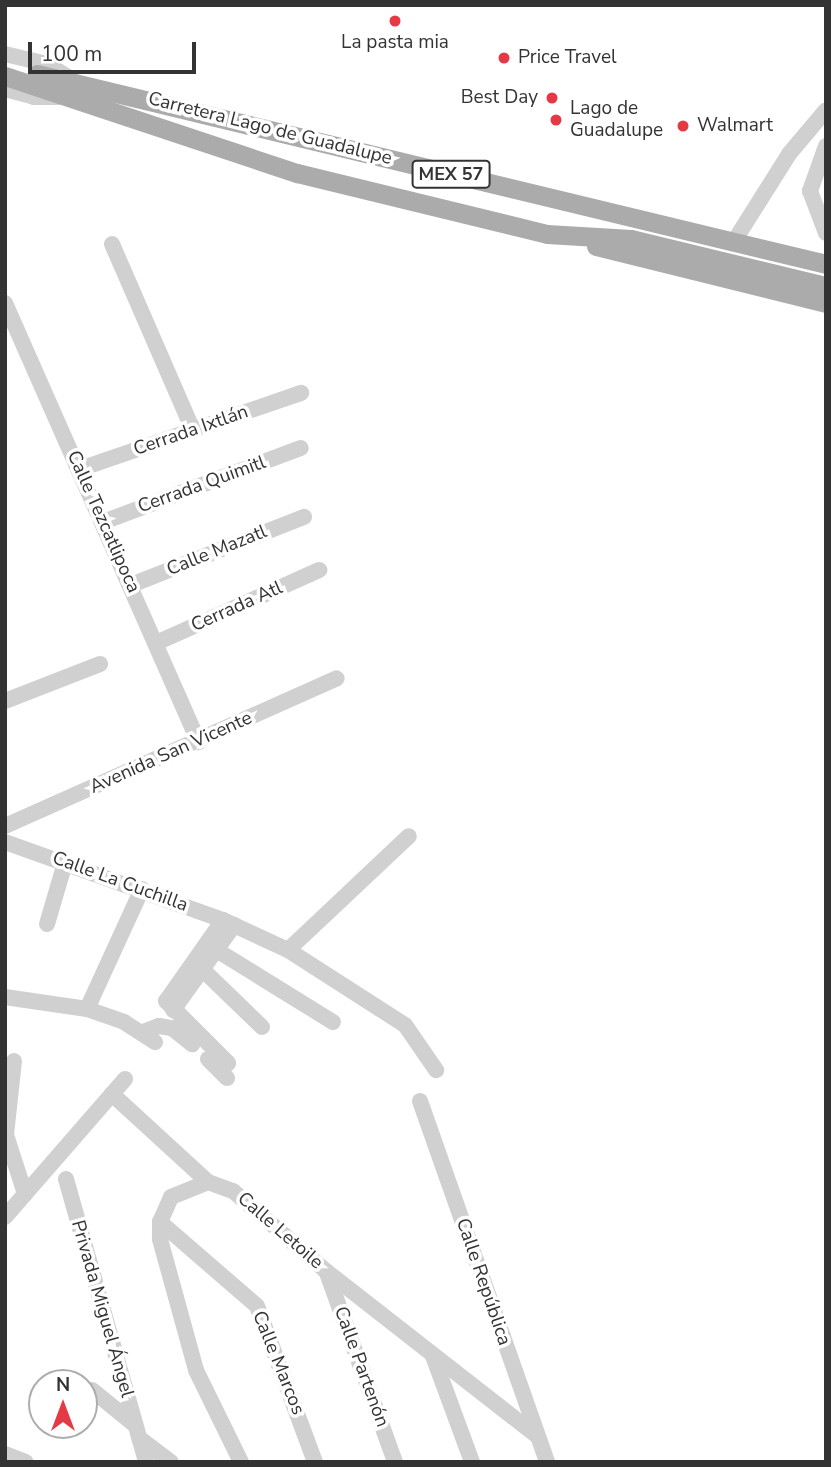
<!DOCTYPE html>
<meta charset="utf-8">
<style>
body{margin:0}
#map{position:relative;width:831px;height:1467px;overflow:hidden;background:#fff;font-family:"Nunito Sans",sans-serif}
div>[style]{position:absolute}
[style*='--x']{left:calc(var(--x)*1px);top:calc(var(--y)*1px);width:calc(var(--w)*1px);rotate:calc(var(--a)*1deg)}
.minor>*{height:16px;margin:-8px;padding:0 8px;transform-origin:8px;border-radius:8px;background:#d0d0d0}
.major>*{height:19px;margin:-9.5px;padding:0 9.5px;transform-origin:9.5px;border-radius:9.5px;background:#ababab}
.dots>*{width:19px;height:19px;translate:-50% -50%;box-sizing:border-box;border:4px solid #fff;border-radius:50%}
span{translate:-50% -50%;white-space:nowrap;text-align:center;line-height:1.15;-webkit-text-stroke:7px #fff;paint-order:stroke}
.shield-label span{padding:2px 5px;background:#fff;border:2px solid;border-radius:5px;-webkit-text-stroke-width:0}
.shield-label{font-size:18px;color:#333;font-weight:700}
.poi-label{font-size:19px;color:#333}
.left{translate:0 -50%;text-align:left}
.right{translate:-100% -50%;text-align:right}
.street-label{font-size:19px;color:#333}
.frame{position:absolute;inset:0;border:7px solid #333;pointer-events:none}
.north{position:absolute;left:28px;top:1369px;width:70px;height:70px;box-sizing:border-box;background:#fff;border:2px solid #adadad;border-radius:50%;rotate:0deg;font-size:19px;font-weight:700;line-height:28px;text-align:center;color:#333}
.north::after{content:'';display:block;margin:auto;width:24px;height:32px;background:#e63946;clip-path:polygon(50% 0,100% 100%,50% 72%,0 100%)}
.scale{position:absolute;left:28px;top:42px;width:168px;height:32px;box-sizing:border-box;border:4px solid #333;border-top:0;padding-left:9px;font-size:21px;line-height:24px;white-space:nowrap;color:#333;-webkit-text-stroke:5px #fff;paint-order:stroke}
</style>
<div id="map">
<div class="minor">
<div style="--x:5;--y:54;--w:43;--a:13.4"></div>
<div style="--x:47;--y:64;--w:28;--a:32"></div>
<div style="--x:5;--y:89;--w:30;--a:15"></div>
<div style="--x:34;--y:97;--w:24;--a:0"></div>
<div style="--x:826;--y:146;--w:48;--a:109.6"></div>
<div style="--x:810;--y:191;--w:45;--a:69.1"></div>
<div style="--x:733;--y:243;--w:105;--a:-57.8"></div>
<div style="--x:789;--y:154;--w:57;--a:-49.9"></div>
<div style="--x:112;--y:244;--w:203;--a:66.5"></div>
<div style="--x:5;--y:303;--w:480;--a:66.2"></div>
<div style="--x:80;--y:469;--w:234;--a:-19"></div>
<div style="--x:103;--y:522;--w:211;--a:-20.5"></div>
<div style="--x:131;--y:585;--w:186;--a:-21.5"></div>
<div style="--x:156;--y:643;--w:179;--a:-24.1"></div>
<div style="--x:5;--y:701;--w:102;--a:-21.3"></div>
<div style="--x:5;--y:826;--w:363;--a:-24"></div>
<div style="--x:5;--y:842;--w:232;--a:19.7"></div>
<div style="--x:223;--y:920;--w:72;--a:24.8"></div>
<div style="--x:288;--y:950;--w:139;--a:32.7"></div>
<div style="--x:405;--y:1025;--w:55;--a:55.4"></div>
<div style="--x:223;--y:920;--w:99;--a:125.1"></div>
<div style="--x:166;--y:1001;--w:88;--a:45"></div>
<div style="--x:47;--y:924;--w:64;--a:-73.6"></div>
<div style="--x:288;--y:950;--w:166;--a:-43.3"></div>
<div style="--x:218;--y:951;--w:135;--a:31.7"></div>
<div style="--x:203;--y:970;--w:82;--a:44"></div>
<div style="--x:5;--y:997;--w:83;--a:8.3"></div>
<div style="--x:87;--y:1009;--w:39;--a:19"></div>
<div style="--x:124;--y:1022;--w:37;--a:33"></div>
<div style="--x:87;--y:1009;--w:132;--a:-65.4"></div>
<div style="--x:173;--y:1010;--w:105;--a:-54.3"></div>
<div style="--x:143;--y:1032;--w:17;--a:-21"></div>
<div style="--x:159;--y:1026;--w:13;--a:9"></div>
<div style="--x:172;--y:1028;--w:26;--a:39"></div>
<div style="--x:208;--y:1059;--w:27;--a:45"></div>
<div style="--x:14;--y:1061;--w:74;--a:96.2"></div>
<div style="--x:6;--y:1135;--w:62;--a:72.1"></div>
<div style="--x:112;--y:1094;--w:130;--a:42.5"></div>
<div style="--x:420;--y:1101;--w:383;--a:70.6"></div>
<div style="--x:66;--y:1179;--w:294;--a:74.2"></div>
<div style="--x:5;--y:1217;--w:183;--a:-49"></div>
<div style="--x:160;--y:1222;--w:128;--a:40.9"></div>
<div style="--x:257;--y:1306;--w:166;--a:69.6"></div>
<div style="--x:327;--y:1273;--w:201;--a:70.2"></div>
<div style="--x:433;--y:1356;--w:113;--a:69.8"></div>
<div style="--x:92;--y:1390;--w:55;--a:39.1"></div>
<div style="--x:139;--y:1438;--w:40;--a:37"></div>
<div style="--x:5;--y:1454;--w:22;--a:21"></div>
<div style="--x:241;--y:1462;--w:102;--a:-116.1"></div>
<div style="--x:196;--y:1370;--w:136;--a:-105.4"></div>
<div style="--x:160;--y:1239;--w:17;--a:-90"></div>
<div style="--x:160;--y:1222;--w:27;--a:-66"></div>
<div style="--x:171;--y:1197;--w:40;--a:-22"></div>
<div style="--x:208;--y:1182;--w:27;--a:20"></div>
<div style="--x:233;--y:1191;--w:123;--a:40.7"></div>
<div style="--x:326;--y:1271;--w:266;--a:38"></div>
</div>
<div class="major">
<div style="--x:37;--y:74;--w:812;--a:13.54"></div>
<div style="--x:5;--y:76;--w:308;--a:18.4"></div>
<div style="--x:297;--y:173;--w:257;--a:13.7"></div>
<div style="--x:547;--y:234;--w:84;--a:3.4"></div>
<div style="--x:631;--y:239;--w:201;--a:13.6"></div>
<div style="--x:596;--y:246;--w:237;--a:13.9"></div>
</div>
<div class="dots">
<div style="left:395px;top:21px;background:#e63946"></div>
<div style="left:504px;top:58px;background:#e63946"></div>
<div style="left:552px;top:98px;background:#e63946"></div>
<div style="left:556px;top:120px;background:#e63946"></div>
<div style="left:683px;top:126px;background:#e63946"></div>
</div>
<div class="shield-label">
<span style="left:451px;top:174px">MEX 57</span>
</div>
<div class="poi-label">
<span style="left:395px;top:43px">La pasta mia</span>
<span class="left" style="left:518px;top:58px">Price Travel</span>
<span class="right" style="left:538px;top:98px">Best Day</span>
<span class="left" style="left:570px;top:120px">Lago de<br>Guadalupe</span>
<span class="left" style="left:697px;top:126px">Walmart</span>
</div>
<div class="street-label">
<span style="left:270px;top:129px;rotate:14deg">Carretera Lago de Guadalupe</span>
<span style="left:191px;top:431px;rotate:-19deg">Cerrada Ixtlán</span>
<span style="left:202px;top:485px;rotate:-20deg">Cerrada Quimitl</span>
<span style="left:103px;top:522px;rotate:66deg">Calle Tezcatlipoca</span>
<span style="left:217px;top:551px;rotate:-22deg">Calle Mazatl</span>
<span style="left:237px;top:607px;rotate:-24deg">Cerrada Atl</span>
<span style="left:171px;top:753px;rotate:-24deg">Avenida San Vicente</span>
<span style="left:120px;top:882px;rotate:20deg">Calle La Cuchilla</span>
<span style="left:280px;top:1231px;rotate:41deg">Calle Letoile</span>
<span style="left:483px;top:1282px;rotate:71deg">Calle República</span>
<span style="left:102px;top:1309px;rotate:74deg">Privada Miguel Ángel</span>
<span style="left:278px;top:1363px;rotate:68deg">Calle Marcos</span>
<span style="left:361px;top:1367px;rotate:70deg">Calle Partenón</span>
</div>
<div class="frame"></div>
<div class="north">N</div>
<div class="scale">100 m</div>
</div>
